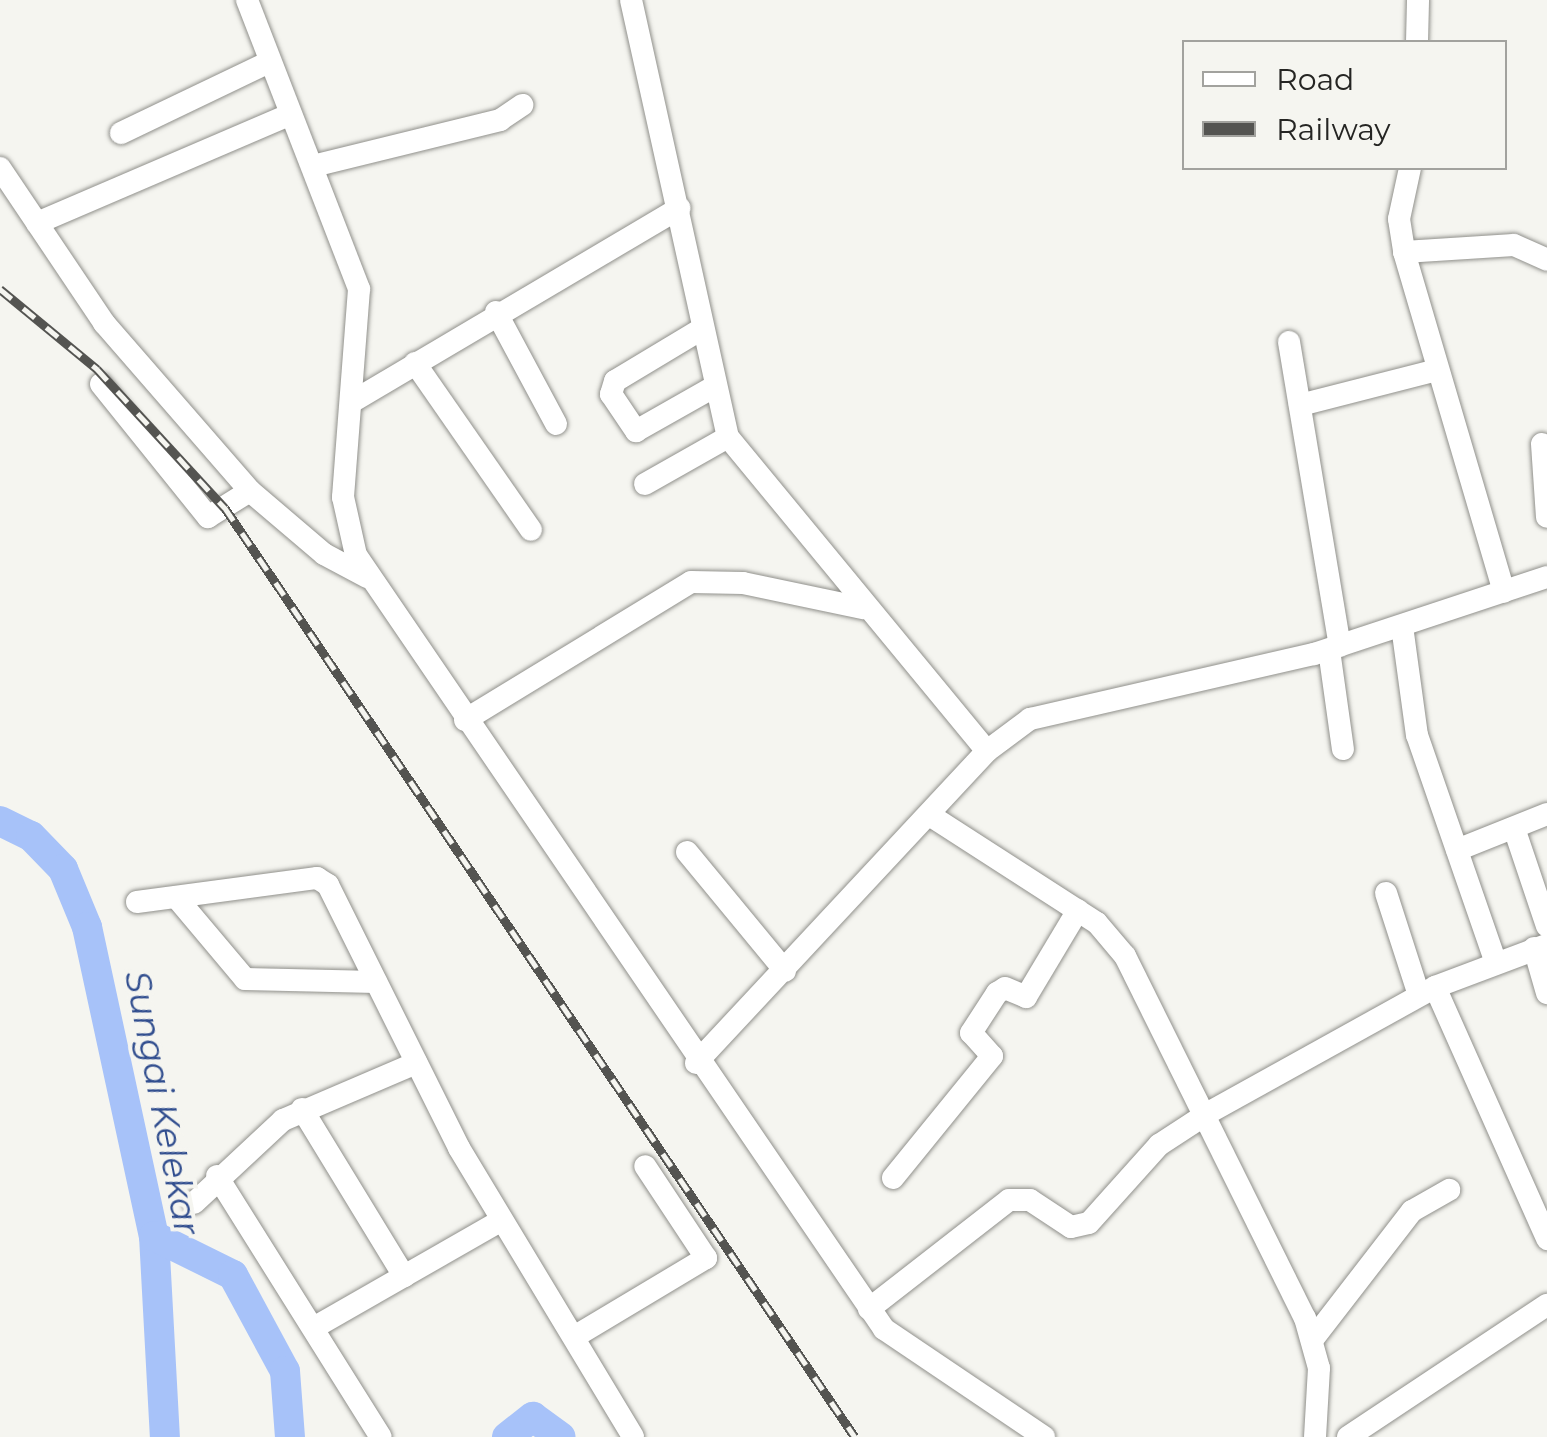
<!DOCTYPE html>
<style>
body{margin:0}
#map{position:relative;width:1547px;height:1437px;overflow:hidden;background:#f5f5f0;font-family:Montserrat,sans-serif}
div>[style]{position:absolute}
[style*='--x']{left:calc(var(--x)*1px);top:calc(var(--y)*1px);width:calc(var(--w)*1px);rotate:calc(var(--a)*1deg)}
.river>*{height:30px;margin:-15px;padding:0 15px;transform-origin:15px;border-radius:15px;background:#a7c2f9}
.roads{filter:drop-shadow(0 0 2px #90908b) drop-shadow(0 0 2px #90908b)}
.minor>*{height:22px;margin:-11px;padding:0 11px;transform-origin:11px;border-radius:11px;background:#fff}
.rail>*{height:9px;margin-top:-4.5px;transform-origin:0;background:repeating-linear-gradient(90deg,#f5f5f0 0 15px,#545451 0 30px);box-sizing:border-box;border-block:2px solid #545451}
span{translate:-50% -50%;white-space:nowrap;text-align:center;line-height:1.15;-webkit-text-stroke:8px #f5f5f0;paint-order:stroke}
.water-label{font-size:35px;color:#304d8e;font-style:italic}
.legend{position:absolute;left:1182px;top:40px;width:325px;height:130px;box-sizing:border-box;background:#f5f5f0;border:2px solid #a2a29e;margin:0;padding:12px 18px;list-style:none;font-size:30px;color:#252523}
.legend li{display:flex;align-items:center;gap:20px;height:50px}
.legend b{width:50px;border:2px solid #a2a29e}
</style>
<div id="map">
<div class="river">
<div style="--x:0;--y:821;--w:34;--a:26"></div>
<div style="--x:31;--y:836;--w:46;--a:45.9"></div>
<div style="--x:63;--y:869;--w:63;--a:67.5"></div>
<div style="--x:87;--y:927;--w:316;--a:77.8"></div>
<div style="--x:154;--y:1236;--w:201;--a:86.9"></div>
<div style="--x:154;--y:1236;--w:88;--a:26.3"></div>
<div style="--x:233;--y:1275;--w:109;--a:61.6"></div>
<div style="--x:285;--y:1371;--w:66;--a:85.7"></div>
<div style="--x:507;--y:1437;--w:33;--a:-38"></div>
<div style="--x:533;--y:1417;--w:34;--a:36"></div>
</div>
<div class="roads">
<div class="minor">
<div style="--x:247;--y:0;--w:310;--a:68.8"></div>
<div style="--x:359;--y:289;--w:209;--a:94.4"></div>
<div style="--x:343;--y:497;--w:59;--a:77.4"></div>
<div style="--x:356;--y:555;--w:937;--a:55.7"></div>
<div style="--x:884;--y:1329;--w:193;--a:34"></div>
<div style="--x:631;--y:0;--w:448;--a:77.5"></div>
<div style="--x:728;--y:437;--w:407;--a:50.5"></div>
<div style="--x:1417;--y:42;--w:42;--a:-88.6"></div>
<div style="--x:121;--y:133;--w:164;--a:-25.6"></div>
<div style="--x:313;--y:166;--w:193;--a:-13.8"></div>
<div style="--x:500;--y:120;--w:27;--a:-34"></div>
<div style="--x:0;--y:168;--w:187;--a:56.1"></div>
<div style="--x:104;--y:323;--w:223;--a:49"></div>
<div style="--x:250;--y:491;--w:97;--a:40.4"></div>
<div style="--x:324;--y:554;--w:49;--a:28.1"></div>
<div style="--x:1410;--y:168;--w:52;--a:102.2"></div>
<div style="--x:1399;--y:219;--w:33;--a:81"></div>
<div style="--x:1404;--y:252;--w:354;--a:73.6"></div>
<div style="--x:37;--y:223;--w:276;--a:-23.2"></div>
<div style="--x:1404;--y:252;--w:110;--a:-3.6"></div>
<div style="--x:1514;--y:245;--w:36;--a:24"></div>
<div style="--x:496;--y:312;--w:127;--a:61.8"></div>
<div style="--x:700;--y:330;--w:99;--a:149"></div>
<div style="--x:615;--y:381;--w:14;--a:107"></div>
<div style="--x:611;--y:394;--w:45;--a:56"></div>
<div style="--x:636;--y:431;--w:87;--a:-29.5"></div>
<div style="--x:1289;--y:342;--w:308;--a:80.5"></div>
<div style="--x:415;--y:363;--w:203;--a:55.2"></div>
<div style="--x:101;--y:384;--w:171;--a:51.2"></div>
<div style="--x:208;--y:517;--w:49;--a:-31.8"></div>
<div style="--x:355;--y:400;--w:377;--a:-30.6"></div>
<div style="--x:1300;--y:405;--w:141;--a:-14.3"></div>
<div style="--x:1542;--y:444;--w:73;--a:86.1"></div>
<div style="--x:645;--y:484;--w:95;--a:-29.5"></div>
<div style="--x:1402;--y:626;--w:110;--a:82.2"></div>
<div style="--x:1417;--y:735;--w:241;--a:70.9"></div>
<div style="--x:1329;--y:650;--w:100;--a:82"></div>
<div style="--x:465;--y:720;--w:265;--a:-31.4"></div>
<div style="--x:691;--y:582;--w:52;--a:1.1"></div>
<div style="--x:743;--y:583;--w:123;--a:11.8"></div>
<div style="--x:931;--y:816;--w:197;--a:32.8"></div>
<div style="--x:1097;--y:923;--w:43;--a:49.7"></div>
<div style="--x:1125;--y:956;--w:404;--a:63.6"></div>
<div style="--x:1305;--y:1318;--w:52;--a:74.4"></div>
<div style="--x:1319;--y:1368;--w:69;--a:93.3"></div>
<div style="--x:1514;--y:828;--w:103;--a:71.4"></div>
<div style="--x:1457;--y:850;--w:97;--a:-21.8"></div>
<div style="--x:687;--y:852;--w:154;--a:50.5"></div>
<div style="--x:1386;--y:893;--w:107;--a:72.1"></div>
<div style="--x:176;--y:897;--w:107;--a:49.9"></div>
<div style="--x:245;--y:979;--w:131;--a:1.3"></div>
<div style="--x:137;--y:902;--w:182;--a:-7.6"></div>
<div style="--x:317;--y:878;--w:13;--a:32"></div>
<div style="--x:328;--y:885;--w:294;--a:63.5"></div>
<div style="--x:459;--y:1148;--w:337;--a:58.9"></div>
<div style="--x:1534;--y:948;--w:47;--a:73.9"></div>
<div style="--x:1435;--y:987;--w:276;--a:66"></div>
<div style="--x:696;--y:1063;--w:427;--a:-47"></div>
<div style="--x:987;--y:751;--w:54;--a:-36.7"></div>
<div style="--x:1030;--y:719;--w:291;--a:-12.9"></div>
<div style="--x:1314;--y:654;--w:245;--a:-18.3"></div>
<div style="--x:302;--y:1109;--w:196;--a:58.6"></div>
<div style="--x:217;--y:1176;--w:308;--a:57.9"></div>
<div style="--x:893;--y:1178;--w:157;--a:-50.9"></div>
<div style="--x:992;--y:1056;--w:31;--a:-132"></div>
<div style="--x:971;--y:1033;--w:48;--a:-57"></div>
<div style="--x:997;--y:993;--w:9;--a:-32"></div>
<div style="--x:1005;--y:988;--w:23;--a:23"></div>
<div style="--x:1026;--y:997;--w:101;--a:-59.1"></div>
<div style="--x:194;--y:1203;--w:122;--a:-43"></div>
<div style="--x:283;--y:1120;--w:145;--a:-23.2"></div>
<div style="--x:869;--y:1309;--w:177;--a:-37.9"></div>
<div style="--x:1009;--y:1200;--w:21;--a:0"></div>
<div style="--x:1030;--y:1200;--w:49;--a:33.4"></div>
<div style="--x:1071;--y:1227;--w:18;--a:-13"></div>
<div style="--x:1089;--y:1223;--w:105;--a:-48.1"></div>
<div style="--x:1159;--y:1145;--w:59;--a:-33.1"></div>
<div style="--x:1208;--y:1113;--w:260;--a:-29"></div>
<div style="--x:1435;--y:987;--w:120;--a:-20.6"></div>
<div style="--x:315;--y:1327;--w:213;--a:-29.8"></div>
<div style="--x:574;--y:1337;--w:154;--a:-30.9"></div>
<div style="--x:706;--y:1258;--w:110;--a:-123.5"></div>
<div style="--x:1313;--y:1339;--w:162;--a:-52.3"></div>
<div style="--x:1412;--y:1211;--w:43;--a:-29.6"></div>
<div style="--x:1348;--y:1437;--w:239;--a:-33.6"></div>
</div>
</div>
<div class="rail">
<div style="--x:0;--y:289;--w:126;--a:39.5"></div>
<div style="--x:97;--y:369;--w:189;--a:47.4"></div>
<div style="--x:225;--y:508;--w:1122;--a:55.86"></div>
</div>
<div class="water-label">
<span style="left:162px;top:1103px;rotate:79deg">Sungai Kelekar</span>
</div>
<ul class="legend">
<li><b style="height:12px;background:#fff"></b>Road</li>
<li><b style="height:12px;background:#545451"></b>Railway</li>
</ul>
</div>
